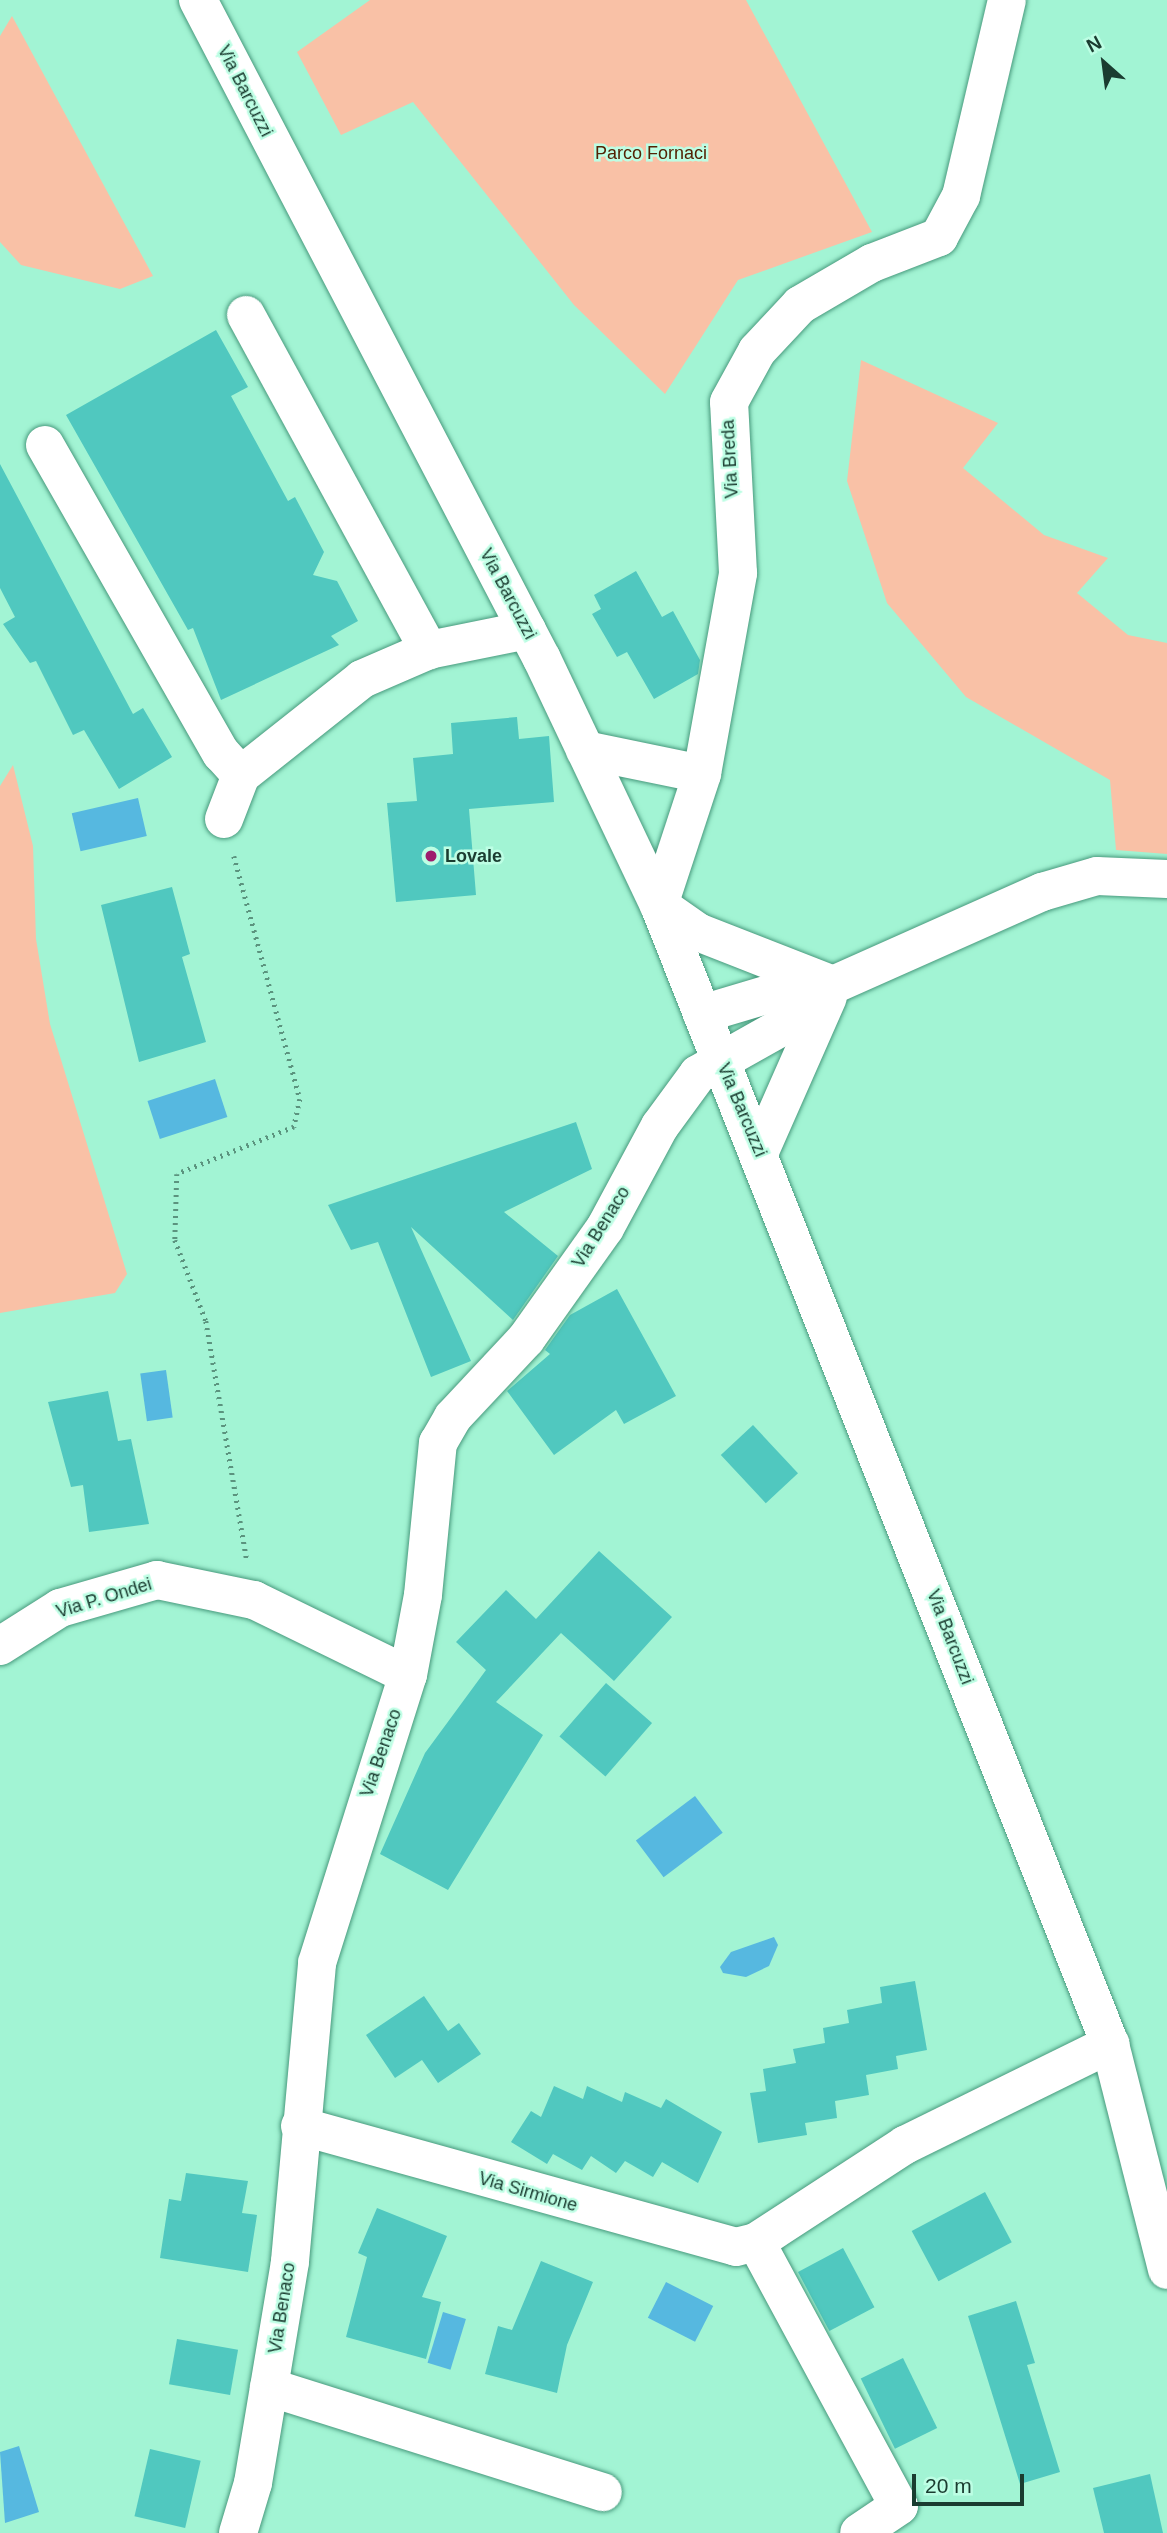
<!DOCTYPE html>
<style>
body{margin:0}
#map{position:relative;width:1167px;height:2533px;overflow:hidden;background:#a2f4d4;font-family:Helvetica,sans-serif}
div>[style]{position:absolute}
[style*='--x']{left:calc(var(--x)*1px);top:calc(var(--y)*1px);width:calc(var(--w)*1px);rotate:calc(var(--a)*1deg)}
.green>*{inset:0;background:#f9c1a6}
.water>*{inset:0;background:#56b8e0;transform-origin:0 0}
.building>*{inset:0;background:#50c8bf;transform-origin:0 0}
.path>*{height:4.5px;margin-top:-2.25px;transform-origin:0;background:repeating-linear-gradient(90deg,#5b937e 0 2px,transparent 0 7px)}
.roads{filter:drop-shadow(0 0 2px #489a7d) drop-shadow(0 0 2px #489a7d)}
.street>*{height:38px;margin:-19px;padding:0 19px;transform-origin:19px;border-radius:19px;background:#fff}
.secondary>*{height:38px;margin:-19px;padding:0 19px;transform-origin:19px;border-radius:19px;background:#fff}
.dots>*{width:19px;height:19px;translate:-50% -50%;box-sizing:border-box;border:4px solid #bdfee4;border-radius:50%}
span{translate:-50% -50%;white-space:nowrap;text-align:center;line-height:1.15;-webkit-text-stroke:5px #bdfee4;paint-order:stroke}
.street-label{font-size:18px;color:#1a3c30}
.park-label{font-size:18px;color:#532204}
.poi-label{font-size:18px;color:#1a3c30;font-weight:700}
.left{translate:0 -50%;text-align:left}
.north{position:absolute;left:1069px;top:28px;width:70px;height:70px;-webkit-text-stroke:5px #bdfee4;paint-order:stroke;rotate:332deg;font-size:19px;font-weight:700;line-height:28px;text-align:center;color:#1a3c30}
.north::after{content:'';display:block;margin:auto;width:24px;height:32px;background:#1a3c30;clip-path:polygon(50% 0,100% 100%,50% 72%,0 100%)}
.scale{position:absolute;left:912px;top:2474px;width:112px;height:32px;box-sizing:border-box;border:4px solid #1a3c30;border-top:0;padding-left:9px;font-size:21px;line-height:24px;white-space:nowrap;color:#1a3c30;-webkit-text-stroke:5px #bdfee4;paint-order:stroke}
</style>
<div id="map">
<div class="green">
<div style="clip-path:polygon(370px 0,746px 0,872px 232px,738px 280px,665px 394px,574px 305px,413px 102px,341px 135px,297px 52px)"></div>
<div style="clip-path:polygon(12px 16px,153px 276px,120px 289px,21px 265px,0 242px,0 36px)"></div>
<div style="clip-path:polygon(861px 360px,998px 423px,963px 468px,1044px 535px,1108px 558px,1077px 593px,1128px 635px,1167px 643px,1167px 854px,1116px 850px,1110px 780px,966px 697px,887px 603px,847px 481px)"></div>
<div style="clip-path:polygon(13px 765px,33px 846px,36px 939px,50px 1024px,127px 1274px,115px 1293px,0 1313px,0 786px)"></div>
</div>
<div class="water">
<div style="left:138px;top:798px;width:39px;height:68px;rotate:77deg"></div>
<div style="left:215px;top:1079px;width:40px;height:71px;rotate:72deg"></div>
<div style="left:166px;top:1370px;width:48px;height:26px;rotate:82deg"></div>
<div style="left:695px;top:1796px;width:46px;height:74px;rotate:53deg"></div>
<div style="clip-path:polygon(774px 1937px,778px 1945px,769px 1966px,746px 1977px,723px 1973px,720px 1967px,731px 1952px)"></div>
<div style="left:666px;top:2282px;width:53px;height:40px;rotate:27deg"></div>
<div style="left:443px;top:2312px;width:24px;height:53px;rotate:17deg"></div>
<div style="clip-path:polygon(19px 2446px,39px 2512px,5px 2523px,0 2452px)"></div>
</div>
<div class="building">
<div style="clip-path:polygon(216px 330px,248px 387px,231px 396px,288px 501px,295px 497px,324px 552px,313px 575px,337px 581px,358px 621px,331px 636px,339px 645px,221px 700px,193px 628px,188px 630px,66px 415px)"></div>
<div style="clip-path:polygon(0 464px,133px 714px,143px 708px,172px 757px,119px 789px,84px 730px,73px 735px,36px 661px,30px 663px,3px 624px,15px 617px,0 588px)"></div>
<div style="clip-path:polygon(636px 571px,662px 617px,673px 611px,700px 660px,698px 674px,654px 699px,627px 652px,617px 657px,592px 614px,601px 609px,594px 595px)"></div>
<div style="clip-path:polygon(517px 717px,519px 739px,549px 736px,554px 802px,469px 809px,476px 895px,396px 902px,387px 803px,417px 801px,413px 758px,453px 754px,451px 723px)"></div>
<div style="clip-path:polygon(172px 887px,190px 954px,182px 957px,206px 1042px,139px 1062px,101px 905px)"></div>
<div style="clip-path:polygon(576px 1122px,592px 1169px,504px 1212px,558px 1256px,513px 1320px,411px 1227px,471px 1361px,431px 1377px,378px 1242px,351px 1250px,328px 1205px)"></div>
<div style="clip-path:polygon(617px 1289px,676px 1396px,624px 1424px,616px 1410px,554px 1455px,507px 1391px,550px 1354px,545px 1350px,570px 1315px)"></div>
<div style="clip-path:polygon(108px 1391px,118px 1441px,131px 1439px,149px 1524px,89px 1532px,83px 1485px,71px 1487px,48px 1402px)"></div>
<div style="left:753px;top:1425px;width:66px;height:44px;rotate:47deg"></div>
<div style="clip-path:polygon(599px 1551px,672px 1617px,614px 1681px,561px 1633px,496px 1702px,543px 1735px,448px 1890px,380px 1854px,425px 1753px,486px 1670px,456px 1642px,506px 1590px,536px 1619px)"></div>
<div style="left:606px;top:1683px;width:61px;height:71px;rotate:41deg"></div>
<div style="clip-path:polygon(915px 1981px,927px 2050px,896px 2056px,898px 2069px,866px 2075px,869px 2095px,835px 2101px,837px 2118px,805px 2123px,807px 2135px,758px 2143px,750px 2093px,766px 2091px,763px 2069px,796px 2063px,793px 2049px,825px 2043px,823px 2028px,849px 2023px,847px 2010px,882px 2003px,880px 1987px)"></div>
<div style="clip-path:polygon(424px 1996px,448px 2031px,459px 2023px,481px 2054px,438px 2083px,422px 2060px,395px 2078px,366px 2035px)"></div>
<div style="clip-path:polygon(554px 2086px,583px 2099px,587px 2086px,622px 2102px,625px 2092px,661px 2108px,666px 2099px,722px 2132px,698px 2183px,662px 2162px,653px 2177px,625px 2161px,616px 2173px,591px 2156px,582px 2170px,553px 2154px,547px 2164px,511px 2142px,531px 2111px,541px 2117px)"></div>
<div style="clip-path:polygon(186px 2173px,248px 2181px,242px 2213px,257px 2215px,248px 2272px,160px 2258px,169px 2199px,181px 2201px)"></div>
<div style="left:985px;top:2192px;width:57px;height:83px;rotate:62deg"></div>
<div style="clip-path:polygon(377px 2208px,447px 2236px,422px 2297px,441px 2302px,426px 2359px,346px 2337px,367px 2257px,358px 2253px)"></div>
<div style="left:843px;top:2248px;width:67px;height:51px;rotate:62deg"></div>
<div style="clip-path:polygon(541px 2261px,593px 2282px,567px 2345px,557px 2393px,485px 2374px,498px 2326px,512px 2330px)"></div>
<div style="clip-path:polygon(1016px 2301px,1035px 2363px,1027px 2365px,1060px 2472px,1020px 2484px,968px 2316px)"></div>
<div style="left:177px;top:2339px;width:62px;height:46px;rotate:10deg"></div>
<div style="left:903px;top:2358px;width:78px;height:47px;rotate:64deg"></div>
<div style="left:150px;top:2449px;width:52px;height:69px;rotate:13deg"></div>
<div style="clip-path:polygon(1150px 2474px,1163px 2533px,1104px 2533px,1093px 2488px)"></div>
</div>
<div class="path">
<div style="--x:234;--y:856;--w:252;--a:74.8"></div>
<div style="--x:300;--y:1099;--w:29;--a:102"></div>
<div style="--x:294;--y:1127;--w:126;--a:158.1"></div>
<div style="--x:177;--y:1174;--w:66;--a:91.7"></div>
<div style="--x:175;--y:1240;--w:87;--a:69.1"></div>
<div style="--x:206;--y:1321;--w:243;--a:80.3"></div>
</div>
<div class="roads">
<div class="street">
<div style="--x:246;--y:315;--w:382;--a:61.4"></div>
<div style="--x:45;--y:445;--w:355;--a:60.3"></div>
<div style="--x:221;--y:753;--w:30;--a:48"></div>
<div style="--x:585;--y:750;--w:119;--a:11.6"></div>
<div style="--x:224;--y:819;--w:47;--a:-68.9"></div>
<div style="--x:241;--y:775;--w:154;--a:-38.4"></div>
<div style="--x:362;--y:679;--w:73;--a:-23.4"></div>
<div style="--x:429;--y:650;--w:100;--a:-11.5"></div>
<div style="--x:833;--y:985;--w:145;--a:-158.6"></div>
<div style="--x:698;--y:932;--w:47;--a:-145.3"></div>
<div style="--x:659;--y:905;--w:138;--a:-71.8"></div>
<div style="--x:702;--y:774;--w:204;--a:-79.8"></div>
<div style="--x:738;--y:573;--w:171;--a:-93"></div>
<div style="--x:729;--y:402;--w:58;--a:-61.2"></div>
<div style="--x:757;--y:351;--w:63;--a:-46.9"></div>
<div style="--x:800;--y:305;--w:83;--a:-30.3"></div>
<div style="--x:872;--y:263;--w:72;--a:-21.2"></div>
<div style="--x:939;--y:237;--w:47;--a:-61.8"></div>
<div style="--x:961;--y:196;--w:201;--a:-76.8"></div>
<div style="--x:702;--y:1014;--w:91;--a:-16.6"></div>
<div style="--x:789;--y:988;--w:39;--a:-3"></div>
<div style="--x:760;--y:1151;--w:168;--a:-66.2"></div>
<div style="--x:0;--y:1646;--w:71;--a:-32.3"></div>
<div style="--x:60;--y:1608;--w:101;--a:-16.1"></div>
<div style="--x:157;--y:1580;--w:99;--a:11.7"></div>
<div style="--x:254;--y:1600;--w:171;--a:26"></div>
<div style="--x:300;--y:2126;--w:452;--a:15.5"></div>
<div style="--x:736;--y:2247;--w:21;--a:-14"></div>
<div style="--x:756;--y:2242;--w:178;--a:-33.1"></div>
<div style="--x:905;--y:2145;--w:229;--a:-26.2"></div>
<div style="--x:756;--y:2242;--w:300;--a:61.6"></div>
<div style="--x:899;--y:2506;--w:48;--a:146"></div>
<div style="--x:269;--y:2387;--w:350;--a:17.5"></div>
<div style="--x:238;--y:2533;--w:52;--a:-73.3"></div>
<div style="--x:253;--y:2483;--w:225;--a:-80.5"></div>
<div style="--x:290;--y:2261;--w:299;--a:-84.8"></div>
<div style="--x:317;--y:1963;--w:302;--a:-72.5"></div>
<div style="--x:408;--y:1675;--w:81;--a:-79.4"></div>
<div style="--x:423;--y:1595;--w:153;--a:-84.4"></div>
<div style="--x:438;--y:1443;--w:30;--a:-60"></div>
<div style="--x:453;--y:1417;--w:107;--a:-46.9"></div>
<div style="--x:526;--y:1339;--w:136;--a:-54.6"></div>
<div style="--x:605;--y:1228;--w:116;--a:-61.7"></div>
<div style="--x:660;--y:1126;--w:64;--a:-53.8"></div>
<div style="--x:698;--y:1074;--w:120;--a:-29.3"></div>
<div style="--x:803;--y:1015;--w:42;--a:-45"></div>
<div style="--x:833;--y:985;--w:229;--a:-24"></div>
<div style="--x:1042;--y:892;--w:57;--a:-16.2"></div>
<div style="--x:1097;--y:876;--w:70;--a:2.5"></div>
</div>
<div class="secondary">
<div style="--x:198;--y:0;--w:743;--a:62.44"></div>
<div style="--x:542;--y:659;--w:272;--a:64.6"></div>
<div style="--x:659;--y:905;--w:1225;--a:68.4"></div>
<div style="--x:1110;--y:2044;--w:233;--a:75.8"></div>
</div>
</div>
<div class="dots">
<div style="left:431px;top:856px;background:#9e1c6e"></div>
</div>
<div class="street-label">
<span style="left:245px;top:91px;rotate:63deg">Via Barcuzzi</span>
<span style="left:730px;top:459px;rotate:-93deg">Via Breda</span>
<span style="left:508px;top:594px;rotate:62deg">Via Barcuzzi</span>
<span style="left:742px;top:1110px;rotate:67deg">Via Barcuzzi</span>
<span style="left:601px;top:1227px;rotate:-58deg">Via Benaco</span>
<span style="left:104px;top:1598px;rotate:-17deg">Via P. Ondei</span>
<span style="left:950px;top:1637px;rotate:69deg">Via Barcuzzi</span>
<span style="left:381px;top:1753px;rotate:-71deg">Via Benaco</span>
<span style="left:528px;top:2192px;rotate:16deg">Via Sirmione</span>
<span style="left:282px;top:2308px;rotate:-81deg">Via Benaco</span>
</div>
<div class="park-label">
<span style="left:651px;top:153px">Parco Fornaci</span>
</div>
<div class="poi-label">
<span class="left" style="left:445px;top:856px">Lovale</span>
</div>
<div class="north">N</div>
<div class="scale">20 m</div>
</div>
